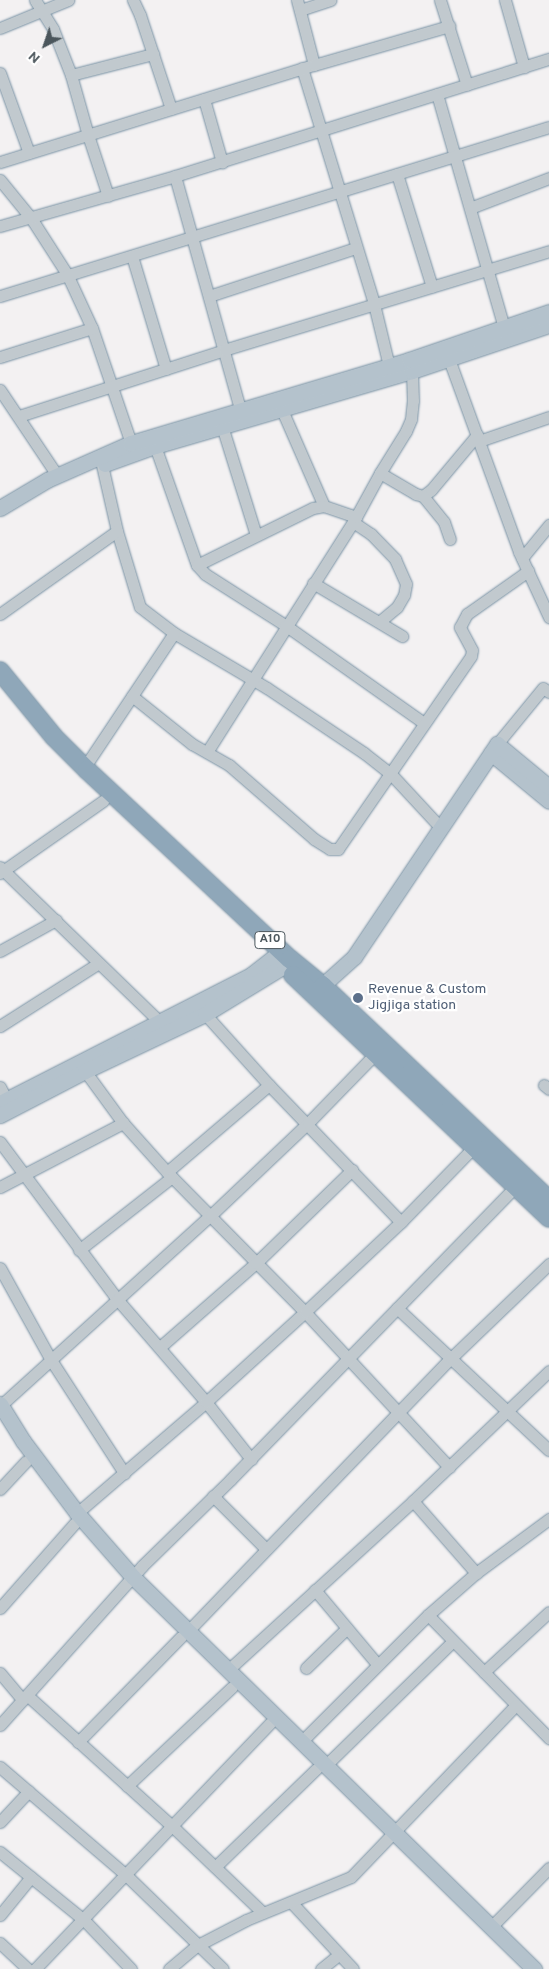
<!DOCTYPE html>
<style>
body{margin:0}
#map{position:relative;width:549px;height:1969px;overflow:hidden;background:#f3f1f2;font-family:Overpass,sans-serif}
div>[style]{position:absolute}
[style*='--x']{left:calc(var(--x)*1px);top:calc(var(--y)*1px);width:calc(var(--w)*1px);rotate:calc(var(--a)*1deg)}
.roads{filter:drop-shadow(0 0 1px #7a93a5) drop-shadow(0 0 1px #7a93a5)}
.minor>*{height:11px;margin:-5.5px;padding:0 5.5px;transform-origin:5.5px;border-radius:5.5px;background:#c1c9ce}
.major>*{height:15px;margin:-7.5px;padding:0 7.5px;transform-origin:7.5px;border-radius:7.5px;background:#b4c2cc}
.highway>*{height:18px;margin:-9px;padding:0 9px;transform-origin:9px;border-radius:9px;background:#8fa7b9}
.dots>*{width:14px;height:14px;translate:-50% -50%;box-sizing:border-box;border:2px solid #fff;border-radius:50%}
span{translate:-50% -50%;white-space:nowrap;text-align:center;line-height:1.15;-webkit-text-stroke:4.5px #fff;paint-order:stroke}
.shield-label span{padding:1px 4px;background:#fff;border:1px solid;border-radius:4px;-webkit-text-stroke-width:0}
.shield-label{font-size:12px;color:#4b565c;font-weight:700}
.service-label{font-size:14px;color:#4e5e75}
.left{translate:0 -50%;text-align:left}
.north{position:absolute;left:20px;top:20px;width:50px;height:50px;-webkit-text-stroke:4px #fff;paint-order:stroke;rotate:221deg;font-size:14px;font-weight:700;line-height:20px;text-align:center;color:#4b565c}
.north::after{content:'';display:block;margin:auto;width:18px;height:22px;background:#4b565c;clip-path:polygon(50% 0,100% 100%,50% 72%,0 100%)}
</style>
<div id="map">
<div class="roads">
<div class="minor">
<div style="--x:35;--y:0;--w:34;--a:58"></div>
<div style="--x:53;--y:29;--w:49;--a:68.6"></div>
<div style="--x:71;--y:75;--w:62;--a:74.2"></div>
<div style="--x:88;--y:135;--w:64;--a:71.8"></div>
<div style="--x:133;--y:0;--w:17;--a:65"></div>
<div style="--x:140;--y:15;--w:99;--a:71.7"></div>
<div style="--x:297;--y:0;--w:67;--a:75.3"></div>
<div style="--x:440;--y:0;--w:89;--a:72.4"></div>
<div style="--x:505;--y:0;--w:70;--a:74.2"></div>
<div style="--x:300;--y:10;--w:32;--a:-18"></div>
<div style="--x:0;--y:28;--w:74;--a:-22.4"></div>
<div style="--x:302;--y:68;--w:247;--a:73"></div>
<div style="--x:374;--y:304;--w:64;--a:76.4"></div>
<div style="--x:0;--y:73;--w:85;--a:70.1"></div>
<div style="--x:71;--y:75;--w:85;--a:-14.4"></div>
<div style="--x:437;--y:94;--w:242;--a:74"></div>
<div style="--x:204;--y:99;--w:66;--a:74.1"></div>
<div style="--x:0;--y:162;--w:329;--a:-17.2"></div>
<div style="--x:314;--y:65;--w:141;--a:-16.1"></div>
<div style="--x:397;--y:174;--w:118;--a:72.8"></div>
<div style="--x:175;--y:176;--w:242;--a:74.4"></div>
<div style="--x:0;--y:180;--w:49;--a:50.8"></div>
<div style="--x:31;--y:218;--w:67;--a:57.3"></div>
<div style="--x:67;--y:274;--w:60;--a:65.2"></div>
<div style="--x:92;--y:328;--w:121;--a:71.3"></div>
<div style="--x:470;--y:208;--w:85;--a:-20.8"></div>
<div style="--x:0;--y:226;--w:182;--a:-15.9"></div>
<div style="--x:175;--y:176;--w:392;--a:-17.4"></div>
<div style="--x:132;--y:256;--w:118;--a:73.3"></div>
<div style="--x:0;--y:296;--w:574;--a:-17.11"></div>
<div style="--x:209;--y:296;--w:155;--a:-18.1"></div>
<div style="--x:446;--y:351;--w:214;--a:70"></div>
<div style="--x:519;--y:552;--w:72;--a:65.2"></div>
<div style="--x:0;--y:357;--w:96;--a:-17.5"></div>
<div style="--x:0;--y:390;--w:102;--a:56.2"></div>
<div style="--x:282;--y:410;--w:105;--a:66.4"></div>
<div style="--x:19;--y:416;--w:215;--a:-17.8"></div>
<div style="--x:224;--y:350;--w:340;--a:-16.9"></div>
<div style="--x:222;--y:426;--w:114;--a:72.7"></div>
<div style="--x:479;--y:441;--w:74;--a:-18.9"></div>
<div style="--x:155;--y:446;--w:126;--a:70.6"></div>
<div style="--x:197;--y:565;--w:12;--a:48"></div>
<div style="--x:205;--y:574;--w:95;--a:32.5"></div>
<div style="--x:285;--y:625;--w:170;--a:35.2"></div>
<div style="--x:102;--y:465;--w:68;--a:77.2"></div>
<div style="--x:117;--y:531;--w:79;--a:73.2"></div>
<div style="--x:140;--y:607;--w:43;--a:37.4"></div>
<div style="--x:174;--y:633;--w:108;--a:30.6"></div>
<div style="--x:267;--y:688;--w:117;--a:33.8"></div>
<div style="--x:364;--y:753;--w:33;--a:38"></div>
<div style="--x:390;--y:773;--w:74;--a:47.2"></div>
<div style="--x:380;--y:473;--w:42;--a:30.3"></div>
<div style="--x:416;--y:494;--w:7;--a:16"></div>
<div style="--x:423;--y:496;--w:10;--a:-37"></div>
<div style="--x:431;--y:490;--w:72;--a:-50.1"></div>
<div style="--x:423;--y:496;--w:33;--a:51"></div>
<div style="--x:444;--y:522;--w:18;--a:71"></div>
<div style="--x:353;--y:522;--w:22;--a:34"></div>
<div style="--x:371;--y:534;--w:35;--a:46"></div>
<div style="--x:395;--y:559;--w:27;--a:66"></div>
<div style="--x:406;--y:584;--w:11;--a:100"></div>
<div style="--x:404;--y:595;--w:14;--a:120"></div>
<div style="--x:397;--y:607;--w:23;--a:140"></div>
<div style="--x:522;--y:558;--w:43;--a:-50.7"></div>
<div style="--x:197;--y:565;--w:129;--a:-26.2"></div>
<div style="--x:313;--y:508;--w:11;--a:-10"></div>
<div style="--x:324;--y:506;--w:34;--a:19"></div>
<div style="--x:313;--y:583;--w:104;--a:30.8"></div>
<div style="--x:0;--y:614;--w:143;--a:-35.4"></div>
<div style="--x:132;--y:696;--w:77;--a:38.7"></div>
<div style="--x:192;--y:744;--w:43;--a:29.6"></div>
<div style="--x:229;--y:765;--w:113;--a:41"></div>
<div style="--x:314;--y:839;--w:19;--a:32"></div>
<div style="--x:330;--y:849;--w:8;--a:0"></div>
<div style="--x:338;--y:849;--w:234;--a:-55.4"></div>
<div style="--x:471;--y:656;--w:6;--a:-81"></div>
<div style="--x:472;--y:650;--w:26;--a:-118"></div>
<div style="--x:460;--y:627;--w:15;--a:-62"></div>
<div style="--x:467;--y:614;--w:75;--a:-35.2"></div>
<div style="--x:497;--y:744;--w:72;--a:-50.6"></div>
<div style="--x:543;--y:688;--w:7;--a:34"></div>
<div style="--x:207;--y:752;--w:278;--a:-57.6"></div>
<div style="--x:356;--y:517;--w:50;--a:-61.4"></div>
<div style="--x:380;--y:473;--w:49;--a:-58.2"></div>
<div style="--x:406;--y:431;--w:13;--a:-67"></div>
<div style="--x:411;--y:419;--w:18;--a:-84"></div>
<div style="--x:413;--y:401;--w:30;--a:-92"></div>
<div style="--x:84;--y:768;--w:162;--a:-56.3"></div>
<div style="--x:0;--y:867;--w:223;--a:44.1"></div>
<div style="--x:0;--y:873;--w:126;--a:-35"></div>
<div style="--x:0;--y:951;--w:64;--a:-29"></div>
<div style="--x:205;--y:1014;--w:96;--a:48"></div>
<div style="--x:269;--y:1085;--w:190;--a:46.1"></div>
<div style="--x:0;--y:1026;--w:117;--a:-32.5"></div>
<div style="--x:85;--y:1071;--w:64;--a:53.8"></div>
<div style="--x:123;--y:1123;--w:66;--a:48.1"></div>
<div style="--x:167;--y:1172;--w:197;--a:45.4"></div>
<div style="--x:305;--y:1312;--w:212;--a:47.1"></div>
<div style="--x:544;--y:1085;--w:6;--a:39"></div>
<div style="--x:0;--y:1087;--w:13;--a:63"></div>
<div style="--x:0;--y:1142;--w:196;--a:53.3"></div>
<div style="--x:117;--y:1299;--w:136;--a:49.2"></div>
<div style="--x:206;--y:1402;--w:73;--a:51.7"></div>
<div style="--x:167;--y:1172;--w:134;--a:-40.5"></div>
<div style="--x:0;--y:1187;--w:139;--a:-27.5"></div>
<div style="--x:79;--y:1250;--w:118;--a:-38.1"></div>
<div style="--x:0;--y:1268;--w:105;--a:61"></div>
<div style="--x:51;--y:1360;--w:135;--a:57.1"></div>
<div style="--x:397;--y:1308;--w:208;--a:43.1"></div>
<div style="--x:160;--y:1347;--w:128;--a:-41.2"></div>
<div style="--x:256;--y:1263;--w:134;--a:-44.1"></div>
<div style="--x:0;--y:1406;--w:285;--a:-42.2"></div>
<div style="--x:211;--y:1215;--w:134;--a:-43.5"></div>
<div style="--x:308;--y:1123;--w:96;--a:-45.8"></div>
<div style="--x:0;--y:1489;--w:38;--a:-47"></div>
<div style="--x:213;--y:1496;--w:75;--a:45"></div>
<div style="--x:413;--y:1501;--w:96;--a:48.8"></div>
<div style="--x:77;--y:1513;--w:170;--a:-40.7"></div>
<div style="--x:206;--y:1402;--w:134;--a:-42.3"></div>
<div style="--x:305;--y:1312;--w:132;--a:-43.2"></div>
<div style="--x:401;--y:1222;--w:105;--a:-45.8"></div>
<div style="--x:315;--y:1590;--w:97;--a:50"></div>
<div style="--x:0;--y:1608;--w:113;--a:-48.6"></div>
<div style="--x:428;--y:1615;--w:173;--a:45.5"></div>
<div style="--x:188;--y:1631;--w:379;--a:-46.1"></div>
<div style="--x:451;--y:1358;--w:136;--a:-43.8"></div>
<div style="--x:306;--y:1668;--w:57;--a:-44.3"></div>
<div style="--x:228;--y:1670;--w:251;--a:-42.4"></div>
<div style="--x:413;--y:1501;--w:188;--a:-43.7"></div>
<div style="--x:484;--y:1672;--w:88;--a:-42.7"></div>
<div style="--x:0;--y:1673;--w:35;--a:50"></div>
<div style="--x:28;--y:1696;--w:193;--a:42.1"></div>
<div style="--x:171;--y:1825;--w:127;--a:43.7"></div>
<div style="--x:0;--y:1725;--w:213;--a:-48.2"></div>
<div style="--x:142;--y:1566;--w:124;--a:-44.3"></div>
<div style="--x:231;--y:1479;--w:409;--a:-45.8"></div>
<div style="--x:78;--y:1742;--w:147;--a:-45.6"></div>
<div style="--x:301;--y:1742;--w:180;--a:-45"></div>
<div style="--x:428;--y:1615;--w:64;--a:-41.2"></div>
<div style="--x:476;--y:1573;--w:91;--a:-36.5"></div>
<div style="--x:326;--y:1765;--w:177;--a:-44.3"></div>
<div style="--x:0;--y:1767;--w:165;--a:40.6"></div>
<div style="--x:125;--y:1874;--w:136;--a:44.1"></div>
<div style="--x:127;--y:1786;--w:144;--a:-43.3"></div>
<div style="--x:0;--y:1822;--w:42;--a:-46.9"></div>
<div style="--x:0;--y:1852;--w:108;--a:39"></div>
<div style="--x:84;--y:1920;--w:68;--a:46.2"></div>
<div style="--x:215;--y:1867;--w:141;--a:-44.1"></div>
<div style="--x:291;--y:1902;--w:91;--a:47.2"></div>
<div style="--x:0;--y:1915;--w:49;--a:-50.8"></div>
<div style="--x:491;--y:1927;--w:83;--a:-45.5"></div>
<div style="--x:0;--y:1943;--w:38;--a:43"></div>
<div style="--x:35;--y:1969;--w:340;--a:-46.3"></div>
<div style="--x:169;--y:1969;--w:38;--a:-40"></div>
<div style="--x:198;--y:1945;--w:54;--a:-27.5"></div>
<div style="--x:246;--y:1920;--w:113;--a:-22.3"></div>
<div style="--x:351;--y:1877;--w:238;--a:-46.2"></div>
<div style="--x:321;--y:1969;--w:22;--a:-39"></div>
</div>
<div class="major">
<div style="--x:105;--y:464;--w:53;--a:-19.8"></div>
<div style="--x:155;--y:446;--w:268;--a:-16.3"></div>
<div style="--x:412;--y:371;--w:145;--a:-18.6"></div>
<div style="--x:0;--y:508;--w:55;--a:-30.8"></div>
<div style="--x:47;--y:480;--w:92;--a:-23.8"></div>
<div style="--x:131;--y:443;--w:290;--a:-16.6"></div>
<div style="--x:409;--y:360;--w:148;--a:-18.9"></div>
<div style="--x:491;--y:753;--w:75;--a:39.6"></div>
<div style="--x:315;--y:992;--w:52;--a:-41.9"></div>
<div style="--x:354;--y:957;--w:257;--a:-56.1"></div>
<div style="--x:497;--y:744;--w:67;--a:39.6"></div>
<div style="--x:0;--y:1103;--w:282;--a:-27"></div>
<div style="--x:251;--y:975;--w:39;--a:-38"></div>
<div style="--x:0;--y:1115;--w:96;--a:-27.4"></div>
<div style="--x:85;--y:1071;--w:133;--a:-25.4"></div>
<div style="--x:205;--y:1014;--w:92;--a:-31.3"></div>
<div style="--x:284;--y:966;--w:9;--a:-49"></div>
<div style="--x:0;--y:1404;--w:44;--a:58.1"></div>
<div style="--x:23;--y:1441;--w:90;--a:53.1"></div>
<div style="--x:77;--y:1513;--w:85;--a:48.8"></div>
<div style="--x:133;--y:1577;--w:561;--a:44.35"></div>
</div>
<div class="highway">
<div style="--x:0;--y:671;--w:85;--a:50.7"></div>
<div style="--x:54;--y:737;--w:47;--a:45"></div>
<div style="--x:87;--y:770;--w:277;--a:43"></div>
<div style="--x:290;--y:959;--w:43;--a:39.3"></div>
<div style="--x:323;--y:986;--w:311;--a:43.4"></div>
<div style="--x:293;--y:975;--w:353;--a:43.5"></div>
</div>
</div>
<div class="dots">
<div style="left:358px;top:998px;background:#5c6f8a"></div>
</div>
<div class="shield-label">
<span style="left:270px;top:940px">A10</span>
</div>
<div class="service-label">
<span class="left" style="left:368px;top:998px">Revenue &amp; Custom<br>Jigjiga station</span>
</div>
<div class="north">N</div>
</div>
